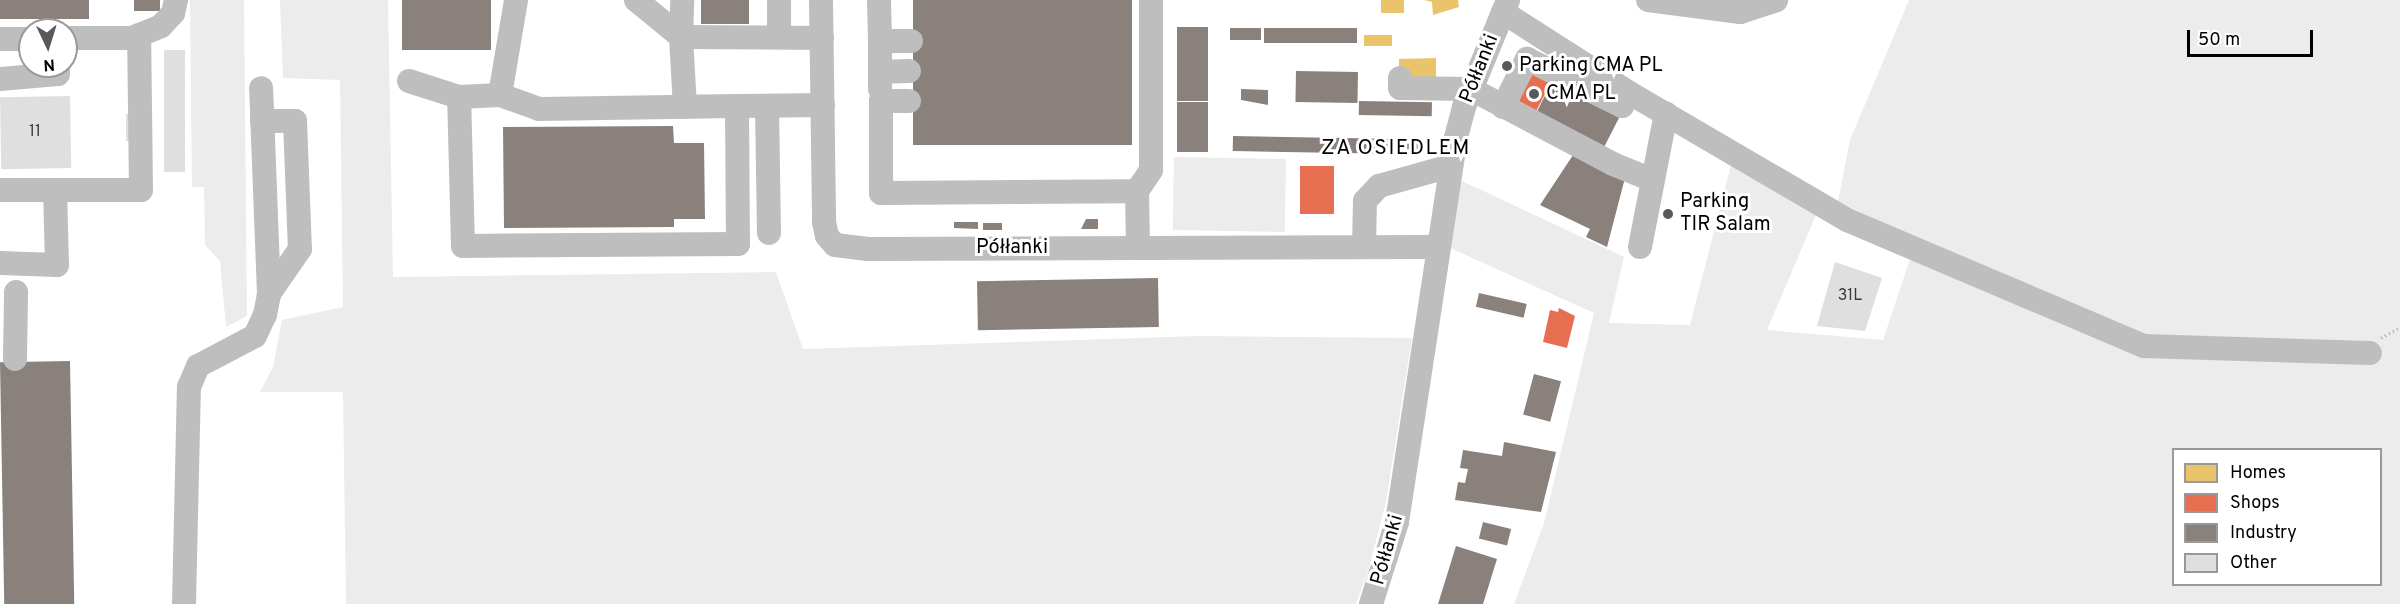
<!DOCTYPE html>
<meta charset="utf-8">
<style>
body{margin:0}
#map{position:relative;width:2400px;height:604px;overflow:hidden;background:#fff;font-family:Overpass,sans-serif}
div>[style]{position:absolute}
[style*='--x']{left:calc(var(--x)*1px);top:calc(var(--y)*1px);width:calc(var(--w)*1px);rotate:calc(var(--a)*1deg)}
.green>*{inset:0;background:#ececec;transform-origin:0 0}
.homes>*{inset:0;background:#e9c46a;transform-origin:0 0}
.shops>*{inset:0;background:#e76f51;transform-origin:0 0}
.industry>*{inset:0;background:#8a817c;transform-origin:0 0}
.building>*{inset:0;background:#dfdfdf;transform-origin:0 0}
.path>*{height:3px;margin-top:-1.5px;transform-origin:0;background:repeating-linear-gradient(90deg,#b9b9b9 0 1.5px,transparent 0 4.5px)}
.minor>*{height:24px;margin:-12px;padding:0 12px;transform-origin:12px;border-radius:12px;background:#bebebe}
.dots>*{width:16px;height:16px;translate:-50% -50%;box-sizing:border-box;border:3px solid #fff;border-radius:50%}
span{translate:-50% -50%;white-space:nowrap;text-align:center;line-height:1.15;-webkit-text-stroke:6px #fff;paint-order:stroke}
.number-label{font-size:16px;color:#383838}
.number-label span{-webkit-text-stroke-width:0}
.poi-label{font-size:20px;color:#000}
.left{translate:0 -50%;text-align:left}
.street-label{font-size:20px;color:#000}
.neighbourhood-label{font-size:21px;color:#000;letter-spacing:1.5px}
.legend{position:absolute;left:2172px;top:448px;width:210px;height:138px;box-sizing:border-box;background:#fff;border:2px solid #999;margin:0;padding:8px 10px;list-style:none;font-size:18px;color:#000}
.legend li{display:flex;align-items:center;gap:12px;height:30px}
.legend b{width:30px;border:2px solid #999}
.north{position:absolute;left:18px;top:18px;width:60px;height:60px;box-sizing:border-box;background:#fff;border:2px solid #999;border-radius:50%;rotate:176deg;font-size:16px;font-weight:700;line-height:24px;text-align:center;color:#000}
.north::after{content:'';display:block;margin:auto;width:21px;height:27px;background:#595959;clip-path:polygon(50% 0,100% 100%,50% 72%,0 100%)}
.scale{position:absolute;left:2187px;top:30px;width:126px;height:27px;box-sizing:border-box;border:3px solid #000;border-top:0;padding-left:8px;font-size:18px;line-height:21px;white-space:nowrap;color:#000;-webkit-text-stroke:4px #fff;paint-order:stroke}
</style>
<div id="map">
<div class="green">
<div style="clip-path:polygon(190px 0,244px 0,247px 316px,226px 327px,220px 261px,205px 245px,204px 187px,192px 187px)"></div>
<div style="clip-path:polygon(280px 0,388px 0,393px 277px,776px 272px,803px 349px,1198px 336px,1412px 338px,1386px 502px,1369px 568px,1356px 604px,346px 604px,343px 392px,260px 392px,273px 367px,282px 320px,343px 307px,340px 80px,283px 78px)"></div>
<div style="clip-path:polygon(evenodd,1909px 0,2400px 0,2400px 604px,1514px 604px,1544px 523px,1594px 313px,1450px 248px,1460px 180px,1624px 257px,1609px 323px,1690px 325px,1732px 161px,1816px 215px,1767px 330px,1883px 340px,1910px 259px,2025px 302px,1838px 201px,1850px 140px,1909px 0,2174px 450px,2380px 450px,2380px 584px,2174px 584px,2174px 450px)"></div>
<div style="left:1174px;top:157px;width:112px;height:73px;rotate:1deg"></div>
</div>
<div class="homes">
<div style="left:1381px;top:0;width:23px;height:13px"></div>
<div style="clip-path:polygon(1424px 0,1458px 0,1459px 7px,1433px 15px,1432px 2px)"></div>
<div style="left:1392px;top:35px;width:11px;height:28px;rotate:90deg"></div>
<div style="clip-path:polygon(1436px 58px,1436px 81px,1406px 81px,1399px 73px,1399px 59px)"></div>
</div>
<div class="shops">
<div style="left:1533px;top:72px;width:21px;height:38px;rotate:28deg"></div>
<div style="left:1300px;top:166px;width:34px;height:48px"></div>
<div style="clip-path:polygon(1559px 308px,1575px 316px,1567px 348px,1543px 342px,1550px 310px,1558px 312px)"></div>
</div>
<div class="industry">
<div style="left:0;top:0;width:89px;height:19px"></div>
<div style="left:134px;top:0;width:26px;height:11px"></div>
<div style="left:402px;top:0;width:89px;height:50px"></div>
<div style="left:701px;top:0;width:48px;height:24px"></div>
<div style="left:913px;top:0;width:219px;height:145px"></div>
<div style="left:1177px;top:27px;width:31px;height:74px"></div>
<div style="left:1230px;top:28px;width:31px;height:12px"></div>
<div style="left:1264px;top:28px;width:93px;height:15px"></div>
<div style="left:1296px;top:71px;width:62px;height:31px;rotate:1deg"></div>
<div style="left:1552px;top:82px;width:76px;height:38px;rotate:27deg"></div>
<div style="clip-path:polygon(1241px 89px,1268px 90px,1268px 105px,1241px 100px)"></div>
<div style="left:1359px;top:101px;width:73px;height:14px;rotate:1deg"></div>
<div style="left:1208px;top:102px;width:50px;height:31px;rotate:90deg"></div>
<div style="clip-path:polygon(673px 126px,674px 143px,704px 143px,705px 219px,674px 219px,674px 227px,504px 228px,503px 127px)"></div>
<div style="left:1233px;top:136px;width:185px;height:15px;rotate:1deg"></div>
<div style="clip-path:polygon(1575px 152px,1625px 178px,1607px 247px,1586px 237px,1590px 229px,1540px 205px)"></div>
<div style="clip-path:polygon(1086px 219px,1098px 219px,1098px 229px,1081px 229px)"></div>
<div style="clip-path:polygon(954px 222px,978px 222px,978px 229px,954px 228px)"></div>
<div style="left:983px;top:223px;width:19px;height:7px"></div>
<div style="left:1158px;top:278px;width:49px;height:181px;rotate:89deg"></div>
<div style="left:1479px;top:293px;width:49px;height:14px;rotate:13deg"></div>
<div style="left:70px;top:361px;width:243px;height:70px;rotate:89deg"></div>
<div style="left:1534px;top:374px;width:28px;height:42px;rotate:15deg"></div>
<div style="clip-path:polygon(1504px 442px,1556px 452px,1541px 512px,1455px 500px,1458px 482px,1465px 483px,1468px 469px,1460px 468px,1463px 450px,1502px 456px)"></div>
<div style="left:1483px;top:522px;width:29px;height:17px;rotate:14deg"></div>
<div style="clip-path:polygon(1456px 546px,1497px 559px,1483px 604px,1438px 604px)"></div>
</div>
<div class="building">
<div style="left:164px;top:50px;width:21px;height:122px"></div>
<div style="left:70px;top:96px;width:72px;height:70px;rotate:89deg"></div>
<div style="left:126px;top:114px;width:9px;height:27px"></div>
<div style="clip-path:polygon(1835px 262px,1882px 278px,1865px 331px,1817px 326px)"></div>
</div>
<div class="path">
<div style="--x:2381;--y:338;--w:22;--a:-30"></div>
</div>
<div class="minor">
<div style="--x:636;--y:0;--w:58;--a:39.4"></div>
<div style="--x:681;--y:37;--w:37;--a:-88"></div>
<div style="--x:779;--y:0;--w:36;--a:90"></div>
<div style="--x:821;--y:0;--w:222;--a:89.2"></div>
<div style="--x:824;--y:222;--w:14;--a:78"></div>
<div style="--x:827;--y:236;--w:12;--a:48"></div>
<div style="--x:835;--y:245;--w:33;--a:7"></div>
<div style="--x:868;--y:249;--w:570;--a:-0.2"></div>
<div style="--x:879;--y:0;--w:41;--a:88.6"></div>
<div style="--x:1648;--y:0;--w:93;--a:7.4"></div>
<div style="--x:1740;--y:12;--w:38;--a:-18"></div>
<div style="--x:1503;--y:12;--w:148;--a:32.6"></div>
<div style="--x:1628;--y:92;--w:254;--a:30.3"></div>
<div style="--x:1847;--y:220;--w:323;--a:23"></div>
<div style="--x:2144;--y:346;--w:226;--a:1.8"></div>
<div style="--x:66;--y:38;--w:66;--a:0"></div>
<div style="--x:132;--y:38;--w:31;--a:-22"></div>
<div style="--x:161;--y:26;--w:18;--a:-47"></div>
<div style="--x:173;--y:13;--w:13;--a:-77"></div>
<div style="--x:0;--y:39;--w:30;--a:0"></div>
<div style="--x:880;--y:72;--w:31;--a:-90"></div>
<div style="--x:880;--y:41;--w:31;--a:0"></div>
<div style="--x:1400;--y:78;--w:10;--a:90"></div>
<div style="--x:1400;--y:88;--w:71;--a:0.8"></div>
<div style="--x:1471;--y:89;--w:161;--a:27.8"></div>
<div style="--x:1613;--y:164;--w:42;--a:22.3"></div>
<div style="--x:0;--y:79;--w:58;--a:-4.9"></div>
<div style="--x:58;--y:74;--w:8;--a:-90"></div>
<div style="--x:409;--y:81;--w:52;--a:17.7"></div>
<div style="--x:880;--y:89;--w:17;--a:-90"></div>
<div style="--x:880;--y:72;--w:29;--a:-2"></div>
<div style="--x:500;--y:95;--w:96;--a:-80.4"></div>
<div style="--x:909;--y:101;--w:28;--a:180"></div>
<div style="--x:881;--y:101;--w:92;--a:90"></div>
<div style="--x:881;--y:193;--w:256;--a:-0.4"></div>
<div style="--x:737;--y:106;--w:138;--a:89.6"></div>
<div style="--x:738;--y:244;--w:275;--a:179.6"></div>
<div style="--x:463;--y:246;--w:149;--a:-91.5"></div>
<div style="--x:459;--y:97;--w:41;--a:-2.8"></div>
<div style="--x:500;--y:95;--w:41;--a:19.7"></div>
<div style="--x:539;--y:109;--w:198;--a:-0.9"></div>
<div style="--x:737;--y:106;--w:86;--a:-0.7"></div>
<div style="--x:767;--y:106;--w:127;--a:89.1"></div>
<div style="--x:685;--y:107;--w:70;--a:-93.3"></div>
<div style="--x:681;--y:37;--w:141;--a:0.4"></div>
<div style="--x:1503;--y:107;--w:54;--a:-63.4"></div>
<div style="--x:1527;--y:59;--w:106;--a:26.3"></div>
<div style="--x:1622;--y:106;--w:15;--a:-67"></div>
<div style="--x:262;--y:121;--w:33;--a:0"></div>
<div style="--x:295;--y:121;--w:128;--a:87.8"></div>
<div style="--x:300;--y:249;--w:55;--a:124.6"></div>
<div style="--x:0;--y:190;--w:141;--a:0"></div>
<div style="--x:141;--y:190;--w:155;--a:-90.7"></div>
<div style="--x:1364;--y:247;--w:46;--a:-88.8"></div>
<div style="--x:1365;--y:201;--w:21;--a:-47"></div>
<div style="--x:1379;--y:186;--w:74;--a:-15.7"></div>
<div style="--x:1640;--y:247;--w:136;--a:-79"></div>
<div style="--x:1138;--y:248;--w:57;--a:-91"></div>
<div style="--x:1137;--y:191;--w:25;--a:-56"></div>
<div style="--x:1151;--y:170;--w:170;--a:-90"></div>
<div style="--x:0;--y:263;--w:57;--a:2"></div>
<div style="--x:57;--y:265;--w:75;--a:-91.5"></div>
<div style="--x:15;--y:359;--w:67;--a:-89.1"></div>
<div style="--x:184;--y:604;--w:217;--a:-88.7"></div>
<div style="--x:189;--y:387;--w:23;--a:-67"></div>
<div style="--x:198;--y:366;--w:64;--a:-27.8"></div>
<div style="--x:255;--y:336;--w:23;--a:-65"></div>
<div style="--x:265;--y:315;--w:21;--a:-79"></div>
<div style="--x:269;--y:294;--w:206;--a:-92.2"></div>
<div style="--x:1371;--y:604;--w:86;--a:-72.4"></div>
<div style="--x:1397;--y:522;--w:385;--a:-81.3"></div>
<div style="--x:1455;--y:141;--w:35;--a:-75"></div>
<div style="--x:1464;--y:107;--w:116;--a:-67.6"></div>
</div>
<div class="dots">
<div style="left:1507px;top:66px;background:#595959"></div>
<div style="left:1534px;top:94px;background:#595959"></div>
<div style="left:1668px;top:214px;background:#595959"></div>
</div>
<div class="number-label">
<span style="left:35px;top:132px">11</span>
<span style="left:1850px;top:296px">31L</span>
</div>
<div class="poi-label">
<span class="left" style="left:1519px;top:66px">Parking CMA PL</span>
<span class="left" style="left:1546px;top:94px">CMA PL</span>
<span class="left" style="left:1680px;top:214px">Parking<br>TIR Salam</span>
</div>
<div class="street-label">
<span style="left:1480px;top:69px;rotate:-68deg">Półłanki</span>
<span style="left:1012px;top:248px">Półłanki</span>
<span style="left:1388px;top:550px;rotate:-74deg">Półłanki</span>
</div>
<div class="neighbourhood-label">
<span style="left:1396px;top:149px">ZA OSIEDLEM</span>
</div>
<ul class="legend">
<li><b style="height:16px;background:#e9c46a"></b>Homes</li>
<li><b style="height:16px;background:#e76f51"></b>Shops</li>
<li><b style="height:16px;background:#8a817c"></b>Industry</li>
<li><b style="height:16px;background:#dfdfdf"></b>Other</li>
</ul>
<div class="north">N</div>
<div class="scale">50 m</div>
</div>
